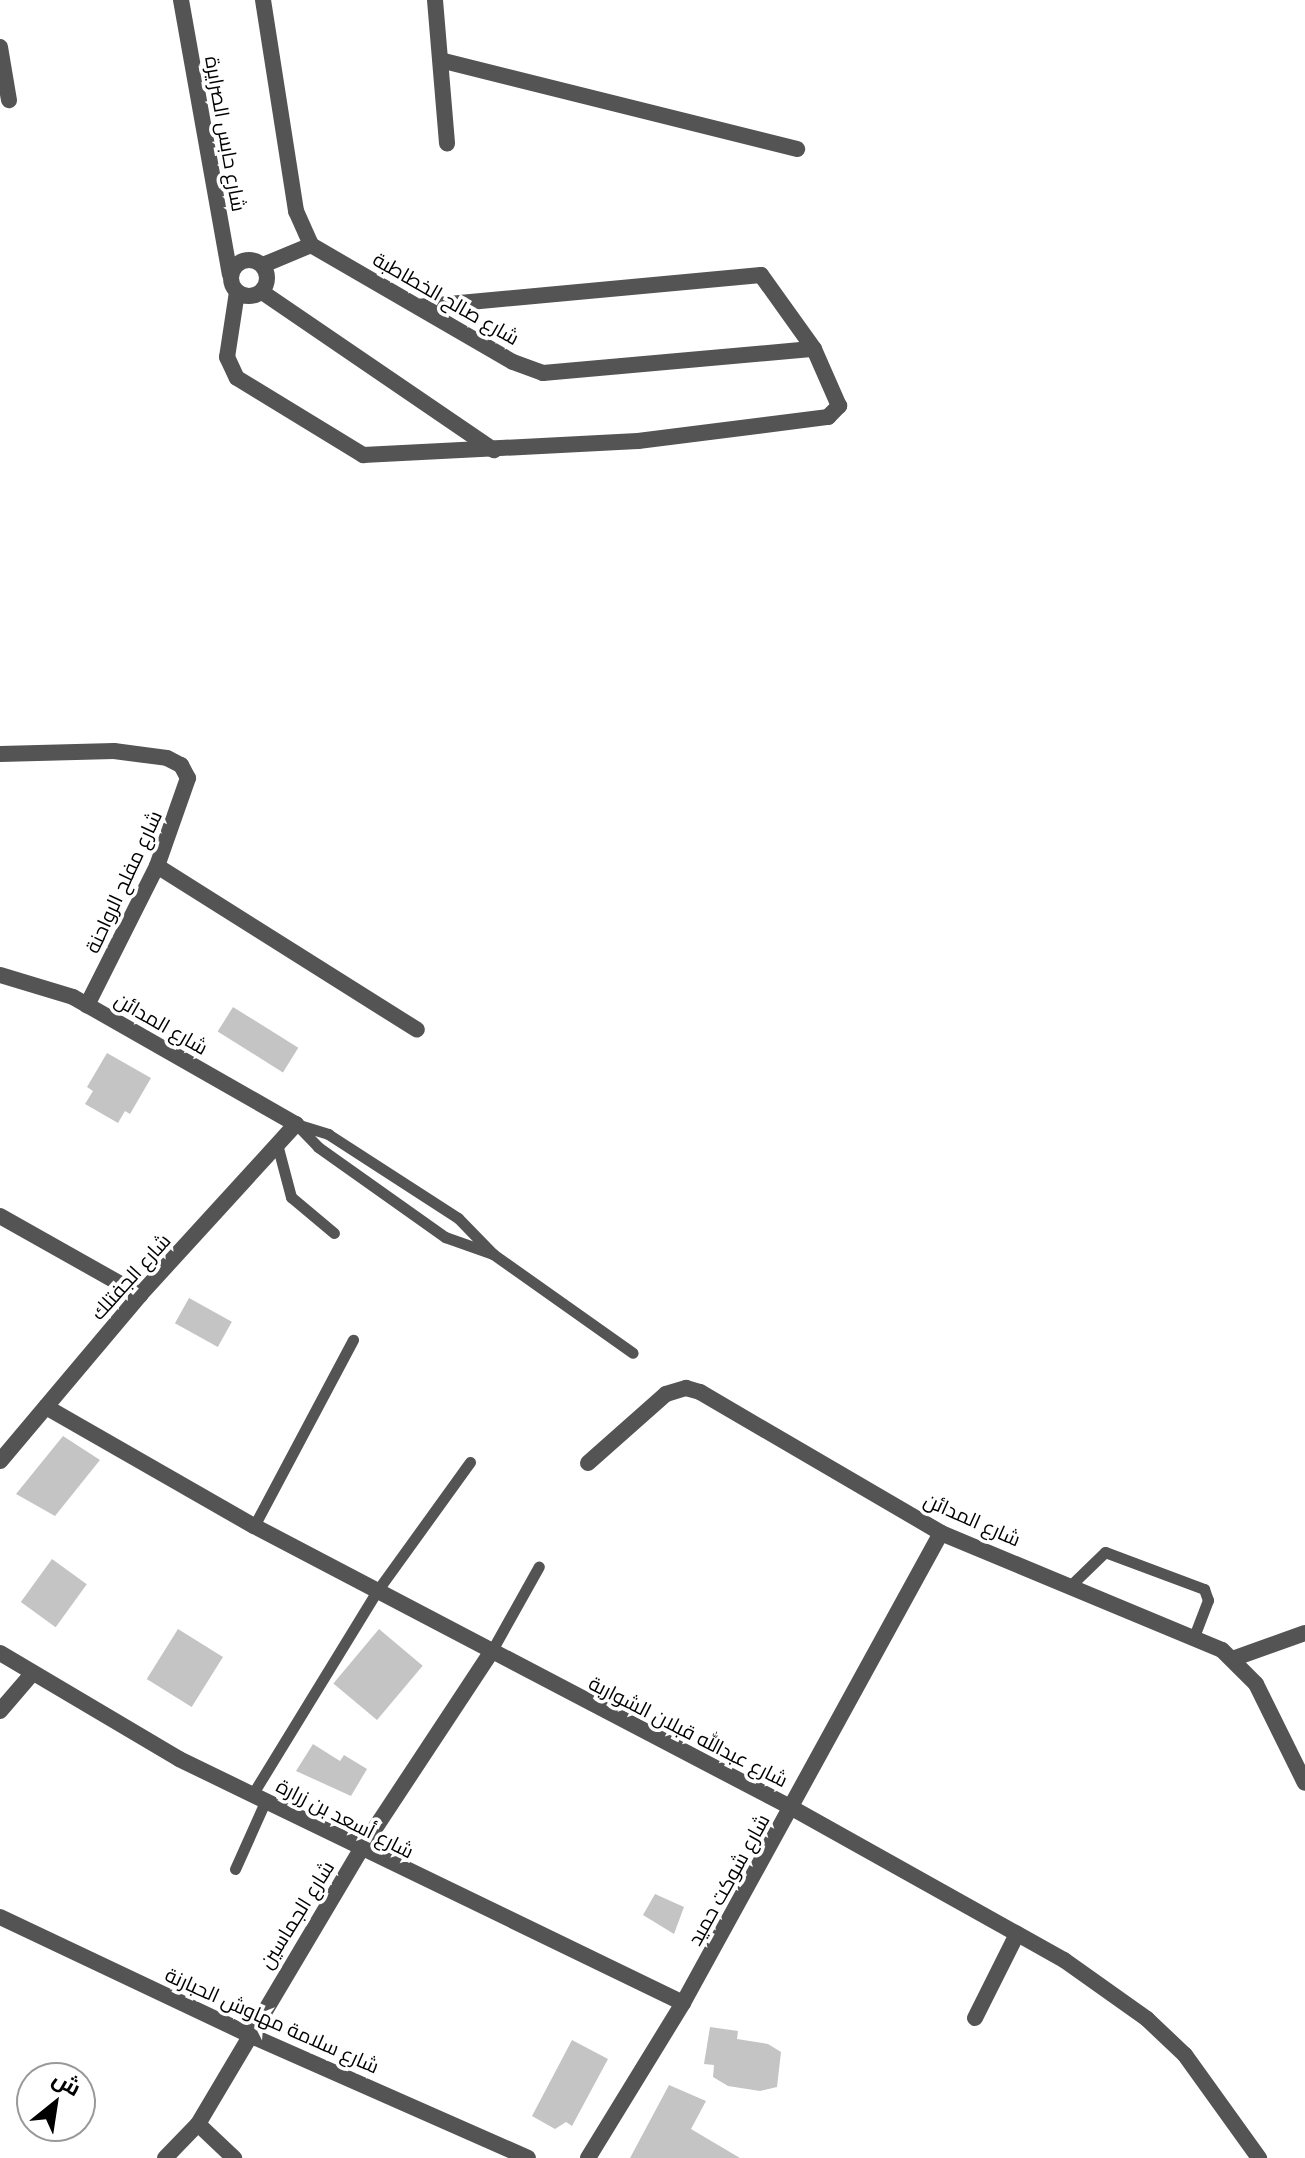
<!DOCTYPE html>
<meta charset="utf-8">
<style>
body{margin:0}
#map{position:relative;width:1305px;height:2158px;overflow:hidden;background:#fff;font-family:"Public Sans",Cairo,sans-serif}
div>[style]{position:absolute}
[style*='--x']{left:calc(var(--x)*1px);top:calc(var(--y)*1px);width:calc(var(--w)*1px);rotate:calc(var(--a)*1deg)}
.building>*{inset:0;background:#c4c4c4;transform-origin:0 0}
.service>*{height:11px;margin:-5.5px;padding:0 5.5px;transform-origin:5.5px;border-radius:5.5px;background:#545454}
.minor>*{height:16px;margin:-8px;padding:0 8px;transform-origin:8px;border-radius:8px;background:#545454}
.minor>.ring{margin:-8px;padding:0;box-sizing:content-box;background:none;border:16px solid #545454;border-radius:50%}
.tertiary>*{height:16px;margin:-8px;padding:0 8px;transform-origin:8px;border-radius:8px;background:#545454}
span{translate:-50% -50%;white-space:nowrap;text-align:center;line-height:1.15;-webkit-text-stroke:7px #fff;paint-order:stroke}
.street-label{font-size:20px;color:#000}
.north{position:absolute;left:16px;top:2062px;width:80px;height:80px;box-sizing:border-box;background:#fff;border:2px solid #999;border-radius:50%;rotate:30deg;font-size:22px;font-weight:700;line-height:32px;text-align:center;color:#000}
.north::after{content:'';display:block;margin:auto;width:28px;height:36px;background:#000;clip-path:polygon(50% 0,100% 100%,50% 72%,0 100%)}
</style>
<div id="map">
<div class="building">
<div style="left:233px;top:1007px;width:77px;height:29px;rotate:32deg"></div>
<div style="clip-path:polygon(107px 1053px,151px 1078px,130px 1114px,125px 1111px,118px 1123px,85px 1104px,93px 1091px,87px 1087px)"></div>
<div style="left:189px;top:1298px;width:49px;height:29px;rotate:29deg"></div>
<div style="clip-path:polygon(63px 1436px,100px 1460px,55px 1516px,16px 1494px)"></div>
<div style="left:52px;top:1559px;width:43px;height:53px;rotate:36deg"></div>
<div style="left:178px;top:1629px;width:53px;height:59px;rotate:32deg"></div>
<div style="left:379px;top:1629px;width:57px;height:71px;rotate:40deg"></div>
<div style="clip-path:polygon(313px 1744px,340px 1761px,344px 1755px,367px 1769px,351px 1796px,296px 1771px)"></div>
<div style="clip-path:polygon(655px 1894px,684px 1907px,674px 1934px,643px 1915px)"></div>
<div style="clip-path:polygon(710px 2027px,738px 2031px,737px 2039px,768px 2044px,781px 2052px,777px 2087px,760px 2091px,728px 2086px,713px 2077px,714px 2065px,704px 2064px)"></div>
<div style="clip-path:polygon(572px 2040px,608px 2059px,572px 2126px,566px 2122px,555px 2129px,532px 2116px)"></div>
<div style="clip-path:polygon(669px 2085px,706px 2101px,691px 2129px,740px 2158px,630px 2158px)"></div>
</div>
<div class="service">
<div style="--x:296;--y:1124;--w:34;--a:17"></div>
<div style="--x:328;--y:1134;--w:155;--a:32.9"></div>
<div style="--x:458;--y:1218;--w:50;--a:45.8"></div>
<div style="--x:493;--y:1254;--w:171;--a:35.3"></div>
<div style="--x:296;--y:1124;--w:32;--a:46"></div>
<div style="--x:318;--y:1147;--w:156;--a:35.3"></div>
<div style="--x:445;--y:1237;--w:51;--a:19.5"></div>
<div style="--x:277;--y:1144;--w:55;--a:75.2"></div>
<div style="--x:291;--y:1197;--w:56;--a:39.9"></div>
<div style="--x:254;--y:1526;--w:211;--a:-62"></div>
<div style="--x:1072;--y:1584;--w:46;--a:-44.1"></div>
<div style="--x:1105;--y:1552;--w:106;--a:20.5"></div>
<div style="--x:1204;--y:1589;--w:12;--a:70"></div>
<div style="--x:1208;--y:1600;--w:39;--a:111"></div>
<div style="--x:491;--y:1652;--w:98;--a:-60.8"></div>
<div style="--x:252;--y:1795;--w:239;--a:-58.5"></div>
<div style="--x:377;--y:1591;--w:159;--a:-54.2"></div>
<div style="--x:235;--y:1869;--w:73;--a:-65.9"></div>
</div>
<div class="minor">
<div style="--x:181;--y:0;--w:279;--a:79.9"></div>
<div style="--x:263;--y:0;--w:214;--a:81.1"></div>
<div style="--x:296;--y:211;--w:37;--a:66"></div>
<div style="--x:311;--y:245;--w:233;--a:30.1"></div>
<div style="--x:513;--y:362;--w:32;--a:20"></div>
<div style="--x:543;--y:373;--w:272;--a:-5.1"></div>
<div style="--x:435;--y:0;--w:144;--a:85.2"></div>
<div style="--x:0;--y:47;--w:54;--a:80.4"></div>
<div style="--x:444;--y:61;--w:364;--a:14"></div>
<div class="ring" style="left:231px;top:260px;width:20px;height:20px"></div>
<div style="--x:263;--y:265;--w:52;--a:-22.6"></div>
<div style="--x:237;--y:292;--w:66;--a:98.7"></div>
<div style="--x:227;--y:357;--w:23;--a:65"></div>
<div style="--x:237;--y:378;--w:148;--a:31.4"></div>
<div style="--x:363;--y:455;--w:275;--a:-2.9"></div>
<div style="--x:638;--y:441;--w:192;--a:-7.2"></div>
<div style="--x:828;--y:417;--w:16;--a:-45"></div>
<div style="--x:839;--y:406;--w:62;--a:-113.7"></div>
<div style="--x:814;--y:349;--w:91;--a:-125.6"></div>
<div style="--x:761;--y:275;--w:343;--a:174.7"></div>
<div style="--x:262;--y:292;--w:281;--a:34.3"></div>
<div style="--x:0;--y:754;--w:114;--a:-1.5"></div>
<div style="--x:114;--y:751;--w:53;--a:7.5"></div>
<div style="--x:167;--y:758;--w:16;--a:27"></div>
<div style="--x:181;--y:765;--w:15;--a:62"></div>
<div style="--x:188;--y:778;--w:93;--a:109.4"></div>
<div style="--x:157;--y:866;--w:156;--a:116.7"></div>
<div style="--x:157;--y:866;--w:307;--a:32.2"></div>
<div style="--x:0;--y:975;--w:76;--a:16.8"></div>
<div style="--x:73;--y:997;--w:257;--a:29.7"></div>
<div style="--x:296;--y:1124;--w:231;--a:132.4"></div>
<div style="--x:140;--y:1295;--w:217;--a:130.1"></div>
<div style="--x:0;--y:1216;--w:161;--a:29.4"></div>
<div style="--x:46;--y:1407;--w:240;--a:29.8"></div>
<div style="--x:254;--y:1526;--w:607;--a:27.66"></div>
<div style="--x:792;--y:1808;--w:312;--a:29.2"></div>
<div style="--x:1064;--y:1960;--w:102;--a:35.4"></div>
<div style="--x:1147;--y:2019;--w:52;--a:43.5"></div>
<div style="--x:1185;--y:2055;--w:127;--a:54.3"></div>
<div style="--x:588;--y:1463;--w:104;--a:-41.5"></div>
<div style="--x:666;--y:1394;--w:21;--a:-17"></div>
<div style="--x:686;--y:1388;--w:15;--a:16"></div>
<div style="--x:700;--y:1392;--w:279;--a:30.3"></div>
<div style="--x:941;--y:1533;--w:304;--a:22.6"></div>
<div style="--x:1222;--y:1650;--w:48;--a:45"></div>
<div style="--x:1256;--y:1684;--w:110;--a:63.7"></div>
<div style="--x:0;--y:1653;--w:208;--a:30.6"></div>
<div style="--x:179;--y:1759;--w:560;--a:25.83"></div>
<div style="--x:1235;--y:1658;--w:74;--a:-19.7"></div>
<div style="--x:0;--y:1711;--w:48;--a:-49.3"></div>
<div style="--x:975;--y:2018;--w:94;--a:-63.4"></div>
<div style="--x:198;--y:2124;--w:50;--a:43.4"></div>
<div style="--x:165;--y:2158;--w:47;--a:-45.9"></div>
<div style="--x:198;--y:2124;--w:317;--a:-59.3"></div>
<div style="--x:360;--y:1851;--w:238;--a:-56.6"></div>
<div style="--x:588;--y:2158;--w:182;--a:-58.5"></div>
<div style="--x:683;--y:2003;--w:536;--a:-61.24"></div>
</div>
<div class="tertiary">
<div style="--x:0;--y:1917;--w:273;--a:25.3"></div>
<div style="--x:247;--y:2034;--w:307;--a:23.8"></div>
</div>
<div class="street-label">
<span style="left:225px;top:134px;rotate:80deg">شارع حابس الصرايرة</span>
<span style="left:446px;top:299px;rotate:30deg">شارع صالح الخطاطبة</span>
<span style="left:124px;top:882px;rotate:-65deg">شارع مفلح الرواحنة</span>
<span style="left:161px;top:1024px;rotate:30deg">شارع المدائن</span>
<span style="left:131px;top:1277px;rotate:-48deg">شارع الجفتلك</span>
<span style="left:972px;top:1520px;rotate:24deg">شارع المدائن</span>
<span style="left:688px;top:1732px;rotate:27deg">شارع عبدالله قبلان الشواربة</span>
<span style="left:345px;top:1819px;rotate:27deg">شارع أسعد بن زرارة</span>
<span style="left:729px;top:1880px;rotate:-61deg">شارع شوكت حميد</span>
<span style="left:297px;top:1915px;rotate:-58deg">شارع الجماسين</span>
<span style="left:272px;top:2021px;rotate:24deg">شارع سلامة مهاوش الحبارنة</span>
</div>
<div class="north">ش</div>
</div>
